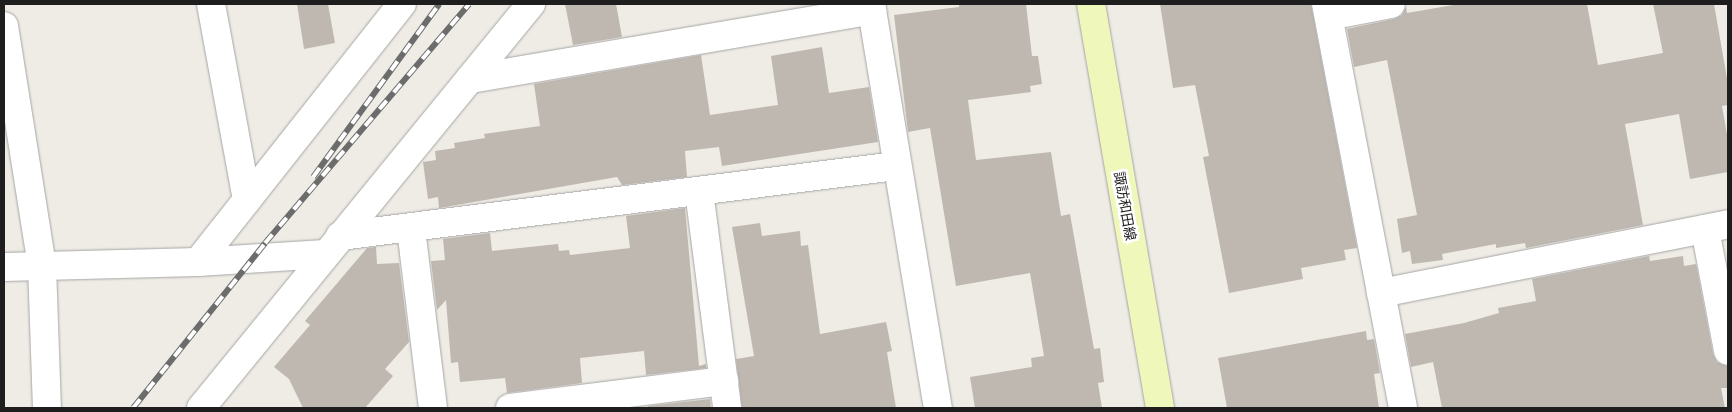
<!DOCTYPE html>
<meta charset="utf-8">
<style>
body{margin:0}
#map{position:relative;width:1732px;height:412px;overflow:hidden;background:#efece5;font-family:Arial,"Noto Sans JP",sans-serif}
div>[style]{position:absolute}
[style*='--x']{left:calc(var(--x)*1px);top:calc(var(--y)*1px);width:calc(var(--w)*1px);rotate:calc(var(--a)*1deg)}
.building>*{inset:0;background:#bfb8b1}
.roads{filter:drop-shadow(0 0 1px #a5a5a5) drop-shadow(0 0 1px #a5a5a5)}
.street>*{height:28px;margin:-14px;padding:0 14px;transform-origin:14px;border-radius:14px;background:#fff}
.secondary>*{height:28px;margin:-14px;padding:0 14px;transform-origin:14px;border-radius:14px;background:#f0f7ba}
.rail>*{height:5.5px;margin-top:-2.75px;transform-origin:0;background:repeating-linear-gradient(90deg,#fff 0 11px,#6c6c6c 0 22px);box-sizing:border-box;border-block:1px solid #6c6c6c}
span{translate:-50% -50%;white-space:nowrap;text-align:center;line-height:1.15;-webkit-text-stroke:5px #fff;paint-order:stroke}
.street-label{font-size:14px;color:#1e1e1e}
.frame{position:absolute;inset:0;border:5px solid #1e1e1e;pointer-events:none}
</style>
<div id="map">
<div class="building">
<div style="clip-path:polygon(297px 4px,328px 4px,335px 43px,304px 49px)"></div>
<div style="clip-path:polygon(565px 4px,616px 4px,622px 37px,573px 45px)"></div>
<div style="clip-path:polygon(959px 4px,1026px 4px,1032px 56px,1038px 56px,1042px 84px,1030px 86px,1031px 92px,968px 100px,976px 160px,1051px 152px,1061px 216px,1070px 214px,1094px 349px,1100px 348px,1104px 382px,1098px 383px,1102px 408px,975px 408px,970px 377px,1032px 367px,1031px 358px,1044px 356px,1030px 273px,956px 286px,930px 128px,908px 132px,894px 15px,959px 7px)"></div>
<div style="clip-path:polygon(1160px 4px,1311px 4px,1357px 248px,1344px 250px,1346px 260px,1301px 268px,1303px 279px,1229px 293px,1203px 157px,1209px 156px,1195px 85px,1173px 88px)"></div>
<div style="clip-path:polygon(1459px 4px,1587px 4px,1598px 65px,1663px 53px,1653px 4px,1714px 4px,1728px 84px,1728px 105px,1722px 106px,1728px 140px,1728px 172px,1690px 179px,1679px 114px,1625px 124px,1643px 225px,1526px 248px,1525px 243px,1496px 248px,1496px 244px,1442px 254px,1443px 260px,1412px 264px,1410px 251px,1402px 253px,1397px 219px,1417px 215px,1387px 60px,1354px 67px,1347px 29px,1394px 19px,1402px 15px,1406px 7px,1407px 13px)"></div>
<div style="clip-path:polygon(822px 47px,829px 93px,869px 87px,878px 142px,722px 166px,719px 147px,685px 151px,687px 177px,622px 185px,617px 177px,439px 208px,438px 197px,428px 199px,423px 162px,436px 160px,435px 151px,455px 148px,454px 143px,485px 138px,484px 134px,540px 126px,534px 84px,701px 55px,710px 115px,778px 105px,771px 56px)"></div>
<div style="clip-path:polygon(685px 208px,699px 366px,706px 364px,706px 368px,646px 375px,644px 351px,580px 358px,582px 383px,507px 393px,505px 378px,460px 382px,458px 362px,451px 363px,446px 300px,437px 310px,431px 261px,445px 260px,443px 239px,490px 233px,492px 251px,558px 244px,559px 251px,569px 250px,570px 255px,630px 248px,626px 216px)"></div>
<div style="clip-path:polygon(760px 223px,762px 236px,800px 231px,801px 246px,808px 245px,820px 334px,886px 322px,892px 351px,887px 352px,896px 408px,742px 408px,736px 359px,754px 356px,732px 227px)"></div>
<div style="clip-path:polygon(376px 247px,377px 264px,399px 263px,409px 342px,385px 369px,393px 376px,365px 408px,303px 408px,289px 379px,274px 367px,310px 325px,305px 321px,367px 248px)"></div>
<div style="clip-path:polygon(1649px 256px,1650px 261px,1683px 256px,1684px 266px,1696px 264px,1713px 354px,1717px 362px,1728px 366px,1728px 388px,1721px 388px,1725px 408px,1442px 408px,1433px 362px,1411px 367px,1405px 334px,1464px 323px,1499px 313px,1498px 308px,1536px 301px,1532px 279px)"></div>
<div style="clip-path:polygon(1366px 331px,1367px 340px,1374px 339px,1380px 373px,1374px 374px,1379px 408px,1227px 408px,1218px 358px)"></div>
<div style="clip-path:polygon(710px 399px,711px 408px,648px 408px,648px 406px)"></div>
</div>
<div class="roads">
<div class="street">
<div style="--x:211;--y:4;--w:199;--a:79.6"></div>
<div style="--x:871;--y:4;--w:410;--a:80.6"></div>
<div style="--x:1326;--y:4;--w:411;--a:79.2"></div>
<div style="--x:1329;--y:16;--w:63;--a:-11"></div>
<div style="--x:4;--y:26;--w:243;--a:81"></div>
<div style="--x:42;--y:266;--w:142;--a:88"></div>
<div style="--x:470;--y:79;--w:408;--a:-9.7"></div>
<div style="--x:699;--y:191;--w:219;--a:82.6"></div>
<div style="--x:411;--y:229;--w:180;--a:83"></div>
<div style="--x:1705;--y:229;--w:124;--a:79.3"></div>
<div style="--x:340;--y:236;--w:560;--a:-7.18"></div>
<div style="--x:198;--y:262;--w:127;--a:-3.6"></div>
<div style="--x:4;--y:267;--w:194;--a:-1.5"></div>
<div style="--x:198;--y:262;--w:329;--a:-51.7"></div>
<div style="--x:1381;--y:293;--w:354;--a:-11.2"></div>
<div style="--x:201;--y:408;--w:522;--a:-50.76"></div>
<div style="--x:510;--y:408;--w:216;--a:-7.2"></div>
</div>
<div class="secondary">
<div style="--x:1091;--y:4;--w:410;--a:80.3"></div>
</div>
</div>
<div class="rail">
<div style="--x:313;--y:177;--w:214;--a:-53.9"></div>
<div style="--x:133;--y:408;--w:211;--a:-51.3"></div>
<div style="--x:265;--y:243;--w:314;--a:-49.5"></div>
</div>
<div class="street-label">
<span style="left:1125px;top:206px;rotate:80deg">諏訪和田線</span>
</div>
<div class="frame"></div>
</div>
